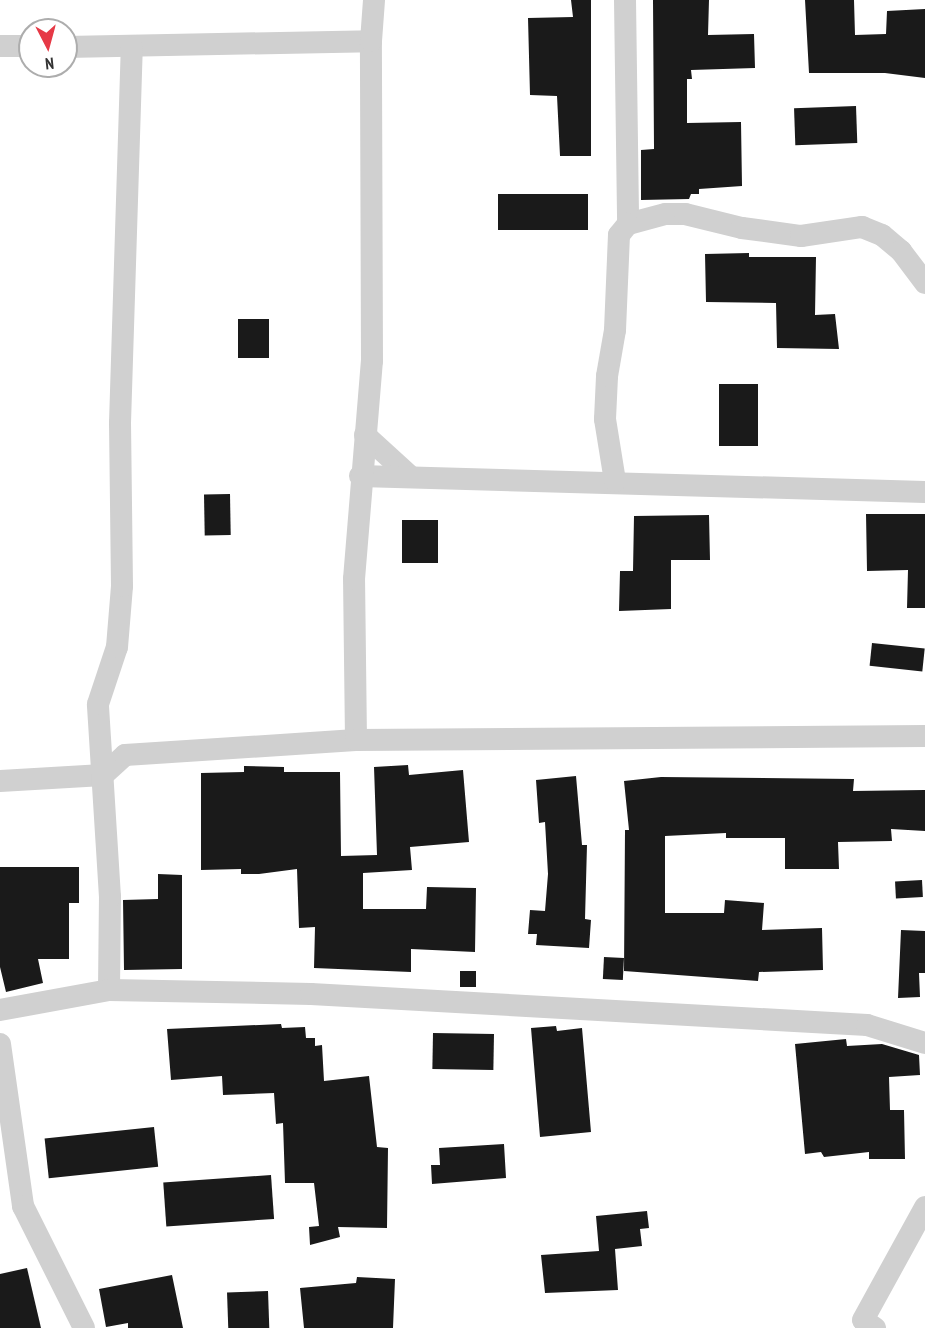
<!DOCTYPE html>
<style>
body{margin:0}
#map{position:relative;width:925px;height:1328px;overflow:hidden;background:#fff;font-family:"PT Sans Narrow",sans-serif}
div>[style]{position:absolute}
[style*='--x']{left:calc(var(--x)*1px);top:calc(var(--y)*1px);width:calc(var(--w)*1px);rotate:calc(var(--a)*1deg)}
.building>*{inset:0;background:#1a1a1a;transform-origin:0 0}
.minor>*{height:22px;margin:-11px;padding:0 11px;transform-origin:11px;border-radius:11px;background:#d0d0d0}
span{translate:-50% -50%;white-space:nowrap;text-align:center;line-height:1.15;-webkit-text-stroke:6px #fff;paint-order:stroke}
.north{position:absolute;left:18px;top:18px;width:60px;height:60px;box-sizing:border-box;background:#fff;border:2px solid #adadad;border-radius:50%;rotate:174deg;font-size:16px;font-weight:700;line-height:24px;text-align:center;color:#333}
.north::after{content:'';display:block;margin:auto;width:21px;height:27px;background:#e63946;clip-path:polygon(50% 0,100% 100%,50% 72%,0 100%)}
</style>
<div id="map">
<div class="building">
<div style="clip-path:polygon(571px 0,591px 0,591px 156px,560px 156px,557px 96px,530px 95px,528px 18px,573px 17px)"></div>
<div style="clip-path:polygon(653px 0,709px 0,708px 35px,754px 34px,755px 68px,691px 70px,692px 79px,687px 79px,687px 123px,741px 122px,742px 186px,699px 189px,699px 194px,691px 194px,689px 199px,641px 200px,641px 150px,654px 149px)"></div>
<div style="clip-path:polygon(805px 0,854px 0,855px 35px,886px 34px,887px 11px,925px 9px,925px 78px,885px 73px,809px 73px)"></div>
<div style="left:856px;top:106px;width:37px;height:62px;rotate:88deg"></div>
<div style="left:588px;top:194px;width:36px;height:90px;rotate:90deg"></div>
<div style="clip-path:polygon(749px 253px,749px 257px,816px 257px,815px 315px,835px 314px,839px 349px,777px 348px,776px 303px,706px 302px,705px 254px)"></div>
<div style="left:269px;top:319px;width:39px;height:31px;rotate:90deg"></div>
<div style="left:758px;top:384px;width:62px;height:39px;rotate:90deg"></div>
<div style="left:230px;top:494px;width:41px;height:26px;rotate:89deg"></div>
<div style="clip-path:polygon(866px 514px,925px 514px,925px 608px,907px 608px,908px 570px,867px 571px)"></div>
<div style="clip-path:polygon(709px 515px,710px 560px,671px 560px,671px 609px,619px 611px,620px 571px,633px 571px,634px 516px)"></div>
<div style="left:402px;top:520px;width:36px;height:43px"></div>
<div style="left:872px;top:643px;width:53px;height:23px;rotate:6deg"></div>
<div style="clip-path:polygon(408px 765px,409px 775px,463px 770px,469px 842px,410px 847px,412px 870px,363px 873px,363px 909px,426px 909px,427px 887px,476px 888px,475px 952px,411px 949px,411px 972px,314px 968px,315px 927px,299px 928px,297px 869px,259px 874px,241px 874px,241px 869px,201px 870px,201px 773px,244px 772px,244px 766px,284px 767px,284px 772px,340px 772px,341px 856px,377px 855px,374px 767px)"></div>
<div style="clip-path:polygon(576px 776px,582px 845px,587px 845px,585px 919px,591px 920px,589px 948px,536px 945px,537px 934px,528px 934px,530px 910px,545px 911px,548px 874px,545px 822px,539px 823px,536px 780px)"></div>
<div style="clip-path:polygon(661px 777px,854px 779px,853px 791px,925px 790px,925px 831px,891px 829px,892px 841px,838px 842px,839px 869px,785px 869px,785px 838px,726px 838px,726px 833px,665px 836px,665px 913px,724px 913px,725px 900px,764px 903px,762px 930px,822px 928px,823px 970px,759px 972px,758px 981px,624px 971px,625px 830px,629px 830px,624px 781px)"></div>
<div style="clip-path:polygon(0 867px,79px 867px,79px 903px,69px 903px,69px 959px,38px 959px,43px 983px,6px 992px,0 967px)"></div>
<div style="clip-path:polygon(158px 874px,182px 875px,182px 969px,124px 970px,123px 900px,158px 899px)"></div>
<div style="left:922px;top:880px;width:17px;height:27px;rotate:87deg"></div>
<div style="clip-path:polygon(901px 930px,925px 931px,925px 973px,919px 973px,920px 997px,898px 998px)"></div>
<div style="left:604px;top:957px;width:20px;height:22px;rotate:3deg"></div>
<div style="left:460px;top:971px;width:16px;height:16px"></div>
<div style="clip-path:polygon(281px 1024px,282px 1028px,305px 1027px,306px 1038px,315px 1038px,315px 1046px,322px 1045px,324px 1081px,369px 1076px,377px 1147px,388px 1148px,387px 1228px,338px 1227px,340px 1237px,310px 1245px,309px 1227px,319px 1226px,314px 1183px,285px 1183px,283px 1123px,276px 1124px,274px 1093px,223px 1095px,222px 1076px,171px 1080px,167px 1029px)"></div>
<div style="clip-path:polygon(556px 1026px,557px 1031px,582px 1028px,591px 1132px,540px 1137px,531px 1028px)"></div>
<div style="left:433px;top:1033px;width:61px;height:36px;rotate:1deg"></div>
<div style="clip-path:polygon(846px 1039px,847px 1046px,882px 1044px,919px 1055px,920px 1075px,889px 1077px,890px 1110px,904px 1110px,905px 1159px,869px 1159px,869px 1152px,824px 1157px,821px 1152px,805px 1154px,795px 1044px)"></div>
<div style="left:154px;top:1127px;width:40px;height:110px;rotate:84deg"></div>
<div style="clip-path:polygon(504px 1144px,506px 1178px,432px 1184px,431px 1165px,440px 1165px,439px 1148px)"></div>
<div style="left:271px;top:1175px;width:44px;height:108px;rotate:86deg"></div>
<div style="clip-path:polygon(647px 1211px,649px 1228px,640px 1229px,642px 1246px,615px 1249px,618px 1290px,545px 1293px,541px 1255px,599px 1251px,596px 1216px)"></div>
<div style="clip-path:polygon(27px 1268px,41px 1328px,0 1328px,0 1274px)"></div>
<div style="clip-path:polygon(172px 1275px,183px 1328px,128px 1328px,128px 1323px,106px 1327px,99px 1289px)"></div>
<div style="clip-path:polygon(357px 1277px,395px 1279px,393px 1328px,304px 1328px,300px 1288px,356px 1283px)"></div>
<div style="left:268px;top:1291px;width:37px;height:41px;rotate:88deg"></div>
</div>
<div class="minor">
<div style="--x:625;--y:0;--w:224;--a:89.2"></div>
<div style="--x:628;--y:224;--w:39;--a:-15"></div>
<div style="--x:666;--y:214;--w:19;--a:0"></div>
<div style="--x:685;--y:214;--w:59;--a:13.8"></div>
<div style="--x:742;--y:228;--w:60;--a:7.7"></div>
<div style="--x:801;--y:236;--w:62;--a:-8.4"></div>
<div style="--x:862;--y:227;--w:22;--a:22"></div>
<div style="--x:882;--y:235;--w:25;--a:40"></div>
<div style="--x:901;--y:251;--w:40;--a:53"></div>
<div style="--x:0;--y:46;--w:30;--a:0"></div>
<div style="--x:66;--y:47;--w:305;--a:-1.1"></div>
<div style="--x:365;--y:435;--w:62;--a:42.4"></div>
<div style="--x:360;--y:476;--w:565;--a:1.62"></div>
<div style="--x:615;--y:481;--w:63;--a:-99.2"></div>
<div style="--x:605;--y:419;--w:43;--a:-87.3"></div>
<div style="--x:607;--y:376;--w:47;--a:-80.1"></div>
<div style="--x:615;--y:330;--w:95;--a:-87.6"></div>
<div style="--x:619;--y:235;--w:14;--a:-51"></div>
<div style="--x:356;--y:740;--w:161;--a:-90.7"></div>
<div style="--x:354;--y:579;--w:219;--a:-85.3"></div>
<div style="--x:372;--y:361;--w:320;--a:-90.2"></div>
<div style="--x:371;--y:41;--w:41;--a:-85.8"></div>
<div style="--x:0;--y:781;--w:103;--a:-3.3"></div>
<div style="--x:103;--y:775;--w:30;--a:-42"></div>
<div style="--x:125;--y:755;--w:231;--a:-3.7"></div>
<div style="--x:356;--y:740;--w:569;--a:-0.4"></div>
<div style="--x:109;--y:990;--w:93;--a:-89.4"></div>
<div style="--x:110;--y:897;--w:193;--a:-93.6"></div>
<div style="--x:98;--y:704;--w:60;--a:-71.6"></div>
<div style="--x:117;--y:647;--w:61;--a:-85.3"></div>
<div style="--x:122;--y:586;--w:163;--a:-90.7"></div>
<div style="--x:120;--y:423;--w:376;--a:-88.2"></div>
<div style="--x:0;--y:1010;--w:111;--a:-10.4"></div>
<div style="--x:109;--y:990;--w:202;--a:1.1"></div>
<div style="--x:311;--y:994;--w:557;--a:3.19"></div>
<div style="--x:867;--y:1025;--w:61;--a:17.2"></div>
<div style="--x:0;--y:1044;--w:164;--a:81.9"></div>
<div style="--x:23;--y:1206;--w:136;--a:63.4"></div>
<div style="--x:875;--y:1328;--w:14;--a:-146"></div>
<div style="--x:863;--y:1320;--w:129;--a:-61.2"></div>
</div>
<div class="north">N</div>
</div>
